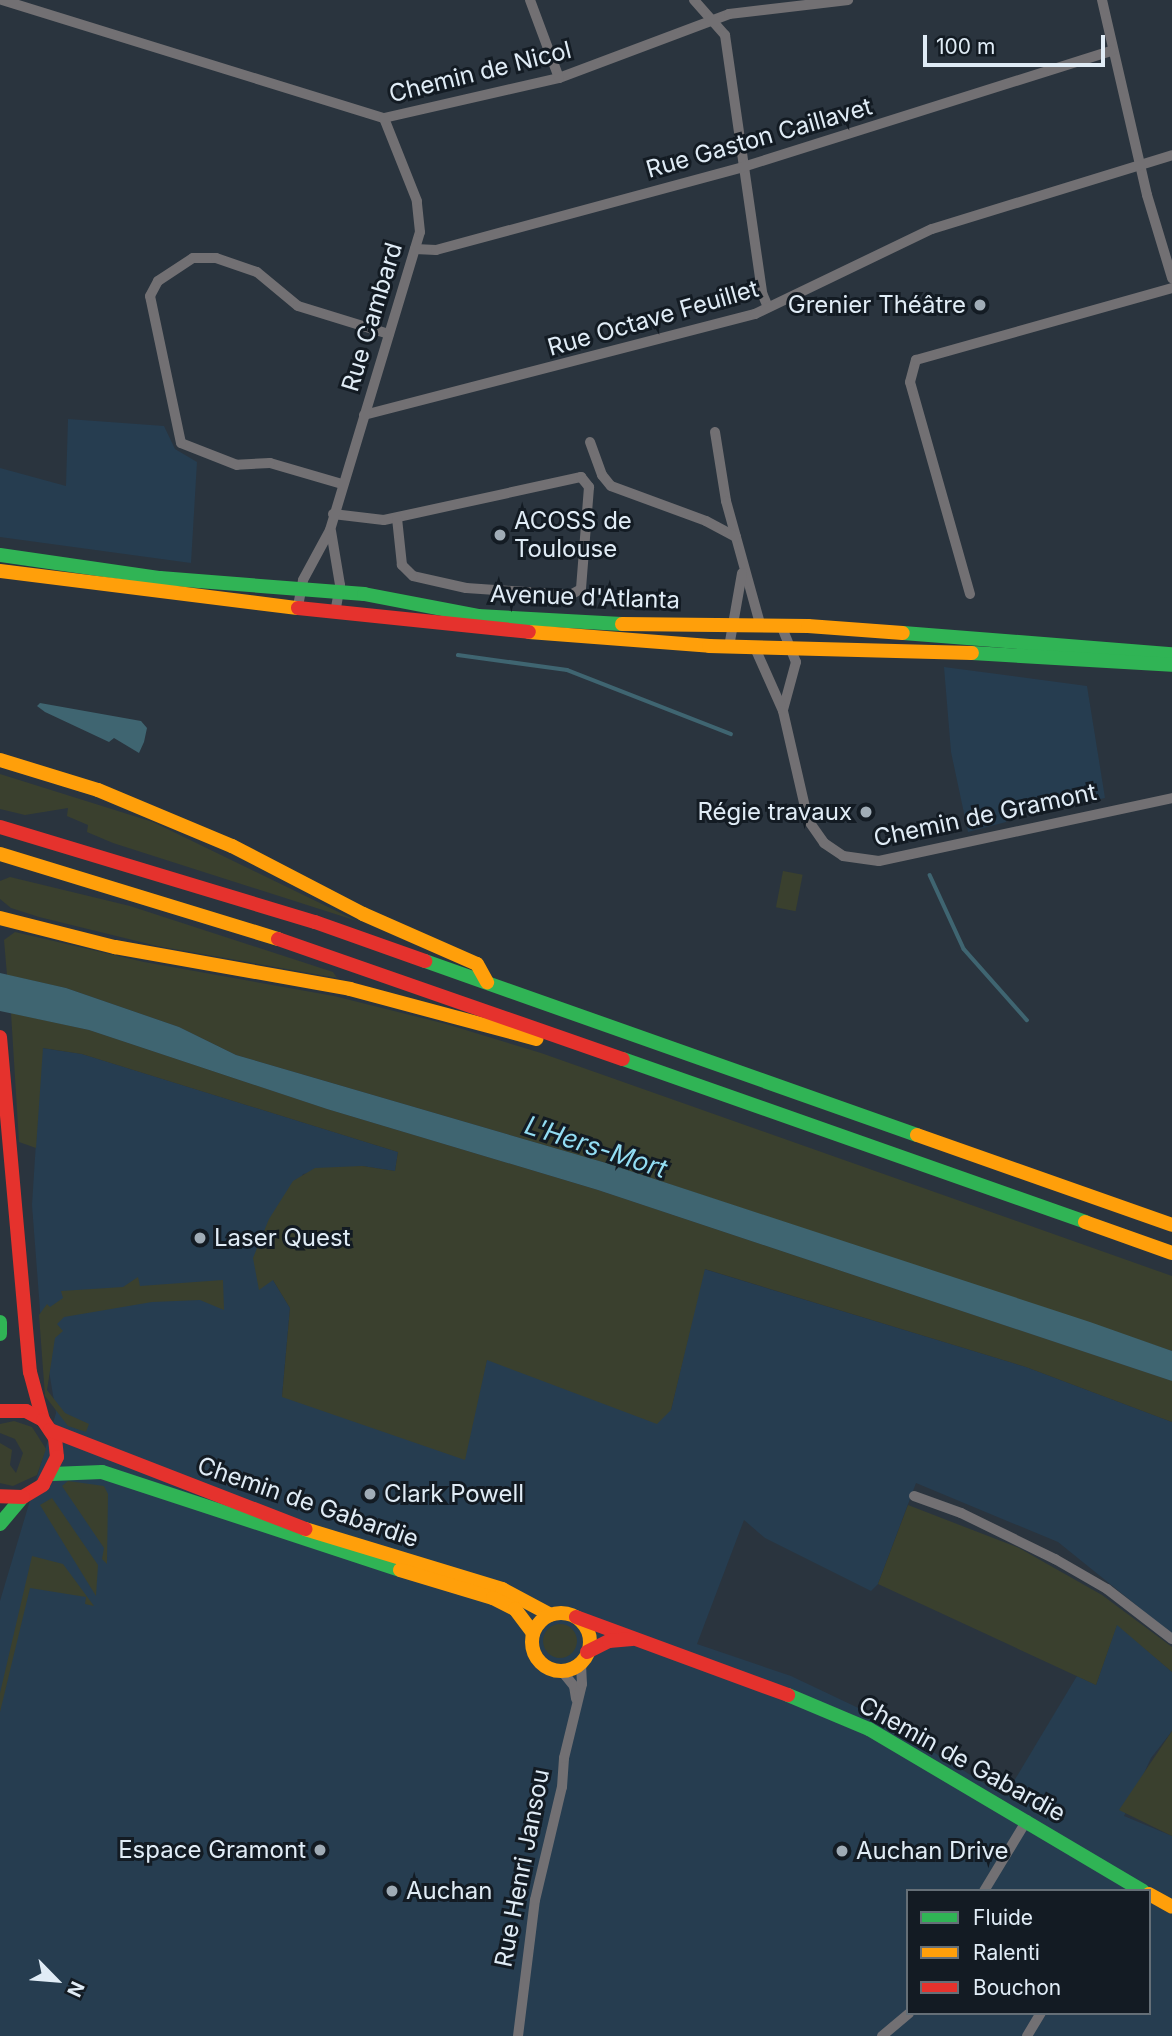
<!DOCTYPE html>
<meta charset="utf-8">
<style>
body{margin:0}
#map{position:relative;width:1172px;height:2036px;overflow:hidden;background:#2a343e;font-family:Inter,sans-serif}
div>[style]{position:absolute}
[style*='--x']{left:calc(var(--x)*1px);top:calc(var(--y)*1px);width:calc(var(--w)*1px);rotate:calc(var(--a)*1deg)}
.built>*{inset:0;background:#263d50}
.green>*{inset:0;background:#3a402e;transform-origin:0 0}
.round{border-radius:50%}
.water>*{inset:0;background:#3f6571}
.stream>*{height:3.5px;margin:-1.75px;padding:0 1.75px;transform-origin:1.75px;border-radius:1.75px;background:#3f6571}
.street>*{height:10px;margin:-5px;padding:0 5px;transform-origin:5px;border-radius:5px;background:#727073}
.fast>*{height:14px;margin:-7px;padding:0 7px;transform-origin:7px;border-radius:7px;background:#30b455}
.slow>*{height:14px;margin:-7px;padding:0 7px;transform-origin:7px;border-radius:7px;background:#ff9f0a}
.slow>.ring{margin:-7px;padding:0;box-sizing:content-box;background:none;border:14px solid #ff9f0a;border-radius:50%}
.jam>*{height:14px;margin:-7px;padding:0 7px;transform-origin:7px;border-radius:7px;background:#e5322d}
.dots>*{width:19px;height:19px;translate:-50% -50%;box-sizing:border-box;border:4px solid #131b23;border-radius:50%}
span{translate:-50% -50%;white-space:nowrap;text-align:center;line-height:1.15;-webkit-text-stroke:6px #131b23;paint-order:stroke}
.street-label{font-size:24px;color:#e0ecf6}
.poi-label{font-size:24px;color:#e0ecf6}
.right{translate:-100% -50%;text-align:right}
.left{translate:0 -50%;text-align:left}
.water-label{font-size:26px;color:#92ddf3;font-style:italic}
.legend{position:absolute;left:906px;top:1889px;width:245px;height:126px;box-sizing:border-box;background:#131b23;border:2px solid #656f77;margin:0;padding:9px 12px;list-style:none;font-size:21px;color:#e0ecf6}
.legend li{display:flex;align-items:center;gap:14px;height:35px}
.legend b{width:35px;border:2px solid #656f77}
.north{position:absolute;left:21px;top:1945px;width:70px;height:70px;-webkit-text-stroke:5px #131b23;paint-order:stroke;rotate:115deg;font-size:19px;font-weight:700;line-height:28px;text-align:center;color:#e0ecf6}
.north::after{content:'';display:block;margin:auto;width:24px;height:32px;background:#e0ecf6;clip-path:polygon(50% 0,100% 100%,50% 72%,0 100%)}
.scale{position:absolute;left:923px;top:35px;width:182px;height:32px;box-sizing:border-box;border:4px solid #e0ecf6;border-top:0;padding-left:9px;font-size:21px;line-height:24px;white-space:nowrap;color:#e0ecf6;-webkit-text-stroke:5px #131b23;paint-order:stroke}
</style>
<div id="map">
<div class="built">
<div style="clip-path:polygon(68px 419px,164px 426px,175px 449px,197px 462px,191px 563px,0 537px,0 468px,66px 486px)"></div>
<div style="clip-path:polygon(944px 667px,1087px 686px,1105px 798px,1035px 813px,1025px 800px,1010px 803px,1006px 822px,968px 832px,951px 752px)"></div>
<div style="clip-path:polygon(evenodd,42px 1048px,82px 1054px,398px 1152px,395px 1171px,362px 1166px,303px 1174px,270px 1247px,268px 1272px,290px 1308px,282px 1396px,464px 1459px,487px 1359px,671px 1410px,704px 1269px,1026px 1367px,1172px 1422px,1172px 1634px,1058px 1542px,916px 1483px,878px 1584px,871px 1591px,765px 1538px,744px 1520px,697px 1644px,791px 1676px,871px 1714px,1005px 1796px,1077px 1676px,1096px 1685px,1117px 1624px,1172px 1672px,1172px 1731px,1151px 1758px,1124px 1816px,1172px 1836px,1172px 2036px,0 2036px,0 1601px,56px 1413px,41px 1323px,32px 1205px,42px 1048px,908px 1891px,1149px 1891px,1149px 2013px,908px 2013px,908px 1891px)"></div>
</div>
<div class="green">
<div style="clip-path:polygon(0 774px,153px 822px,357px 921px,113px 843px,87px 832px,88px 825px,67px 816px,68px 808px,25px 815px,0 809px)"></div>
<div style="left:783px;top:871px;width:20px;height:37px;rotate:11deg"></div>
<div style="clip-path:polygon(10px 877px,130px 906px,333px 972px,337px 978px,157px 946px,39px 917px,11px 908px,0 899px,0 881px)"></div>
<div style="clip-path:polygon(15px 932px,144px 962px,334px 996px,446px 1024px,541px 1053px,1172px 1276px,1172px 1351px,606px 1163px,236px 1055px,179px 1027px,66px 988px,7px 975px,4px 940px)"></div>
<div style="clip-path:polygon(11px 1013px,89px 1030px,327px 1109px,598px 1190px,1172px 1381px,1172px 1422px,1026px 1367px,705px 1269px,671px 1410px,657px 1424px,487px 1360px,465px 1460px,282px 1397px,290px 1308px,273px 1280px,259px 1290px,253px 1258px,269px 1219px,293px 1181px,315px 1168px,362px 1166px,395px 1171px,398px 1152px,82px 1054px,43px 1048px,36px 1148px,19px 1142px)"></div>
<div style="clip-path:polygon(138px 1277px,140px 1286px,223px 1280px,224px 1310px,200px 1300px,152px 1302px,64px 1317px,57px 1324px,63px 1331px,55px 1338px,47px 1390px,65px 1413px,89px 1424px,86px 1432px,68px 1426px,45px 1396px,39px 1315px,47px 1304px,50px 1307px,63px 1298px,61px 1291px,123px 1287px)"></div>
<div style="clip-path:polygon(14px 1421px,32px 1427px,46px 1449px,37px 1475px,13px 1486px,0 1483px,0 1443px,12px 1450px,10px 1465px,16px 1473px,23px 1453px,15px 1439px,0 1433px,0 1424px)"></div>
<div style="clip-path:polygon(68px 1481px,104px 1486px,108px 1494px,107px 1564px,102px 1559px,104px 1548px,62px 1486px)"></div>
<div style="clip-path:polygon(52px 1498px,98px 1565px,96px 1596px,40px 1505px)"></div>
<div style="clip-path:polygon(908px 1505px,1019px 1548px,1102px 1595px,1172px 1647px,1172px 1672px,1117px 1625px,1096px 1685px,878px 1584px)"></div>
<div style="clip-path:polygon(32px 1556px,63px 1564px,94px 1606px,85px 1604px,86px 1597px,30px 1588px,0 1712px,0 1693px)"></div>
<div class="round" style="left:543px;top:1624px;width:34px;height:34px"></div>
<div style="clip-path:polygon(1172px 1731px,1172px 1836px,1119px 1810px)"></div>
</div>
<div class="water">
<div style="clip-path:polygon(40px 703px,141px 721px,147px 728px,144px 742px,139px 753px,114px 738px,109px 742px,45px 712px,37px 706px)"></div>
<div style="clip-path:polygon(0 973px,66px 988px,179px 1027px,236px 1055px,606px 1163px,1090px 1322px,1172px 1351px,1172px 1381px,598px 1190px,327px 1109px,89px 1030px,0 1011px)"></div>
</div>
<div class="stream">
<div style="--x:458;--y:655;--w:110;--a:7.8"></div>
<div style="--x:567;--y:670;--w:176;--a:21.3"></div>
<div style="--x:930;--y:875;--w:81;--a:65.3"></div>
<div style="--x:964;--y:949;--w:95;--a:48.4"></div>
</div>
<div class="street">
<div style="--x:2;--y:0;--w:400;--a:17.2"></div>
<div style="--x:384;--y:118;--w:180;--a:-12.9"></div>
<div style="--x:559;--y:78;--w:182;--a:-20.6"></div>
<div style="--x:729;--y:14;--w:120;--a:-6.7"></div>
<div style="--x:530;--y:0;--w:83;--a:69.6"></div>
<div style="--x:694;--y:0;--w:47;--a:48.5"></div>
<div style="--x:725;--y:35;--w:261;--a:81.8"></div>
<div style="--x:762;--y:293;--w:13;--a:67"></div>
<div style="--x:1102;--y:0;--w:200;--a:77"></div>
<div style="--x:1147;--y:195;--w:87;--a:73.2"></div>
<div style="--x:415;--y:249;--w:21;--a:3"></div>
<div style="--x:436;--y:250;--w:318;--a:-15.1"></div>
<div style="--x:743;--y:167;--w:387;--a:-17.5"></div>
<div style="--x:364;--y:415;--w:404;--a:-14.5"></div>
<div style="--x:755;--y:314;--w:196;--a:-25.7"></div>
<div style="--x:932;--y:229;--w:251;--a:-17.1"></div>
<div style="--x:715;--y:432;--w:70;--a:80.9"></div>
<div style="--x:726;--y:501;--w:128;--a:74.5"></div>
<div style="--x:590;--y:442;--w:35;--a:70"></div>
<div style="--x:602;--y:475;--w:14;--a:51"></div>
<div style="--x:611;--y:486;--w:101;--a:20.2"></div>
<div style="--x:706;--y:521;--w:34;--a:28"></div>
<div style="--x:342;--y:484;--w:75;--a:-163.7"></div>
<div style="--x:270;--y:463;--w:33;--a:177"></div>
<div style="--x:237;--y:465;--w:60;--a:-158.6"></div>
<div style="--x:181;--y:443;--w:150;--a:-101.9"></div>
<div style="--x:150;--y:296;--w:17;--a:-62"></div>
<div style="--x:158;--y:281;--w:42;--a:-33.3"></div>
<div style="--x:193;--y:258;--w:23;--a:0"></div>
<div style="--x:216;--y:258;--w:43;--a:18.9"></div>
<div style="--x:257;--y:272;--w:53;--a:39.7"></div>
<div style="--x:298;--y:306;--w:95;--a:17.1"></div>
<div style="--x:333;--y:514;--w:51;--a:6.7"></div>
<div style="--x:384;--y:520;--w:202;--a:-12.3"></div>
<div style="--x:581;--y:477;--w:13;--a:51"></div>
<div style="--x:589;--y:487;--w:102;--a:94.5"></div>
<div style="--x:581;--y:589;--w:13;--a:151"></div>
<div style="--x:570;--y:595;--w:104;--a:-176.1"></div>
<div style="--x:466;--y:588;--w:54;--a:-167.2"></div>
<div style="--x:413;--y:576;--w:16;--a:-135"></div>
<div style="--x:402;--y:565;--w:47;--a:-96.1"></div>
<div style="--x:331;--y:531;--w:55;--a:80.5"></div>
<div style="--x:340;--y:585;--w:28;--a:100"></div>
<div style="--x:970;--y:594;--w:220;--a:-105.8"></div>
<div style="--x:910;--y:382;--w:23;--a:-75"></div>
<div style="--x:916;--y:360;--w:266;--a:-15.7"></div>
<div style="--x:298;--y:606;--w:26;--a:-79"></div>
<div style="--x:303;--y:580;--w:57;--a:-61.6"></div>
<div style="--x:330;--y:530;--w:311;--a:-73.2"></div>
<div style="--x:420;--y:232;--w:31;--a:-96"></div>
<div style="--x:417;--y:201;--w:89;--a:-111.7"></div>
<div style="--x:781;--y:625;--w:40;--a:68"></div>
<div style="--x:796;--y:662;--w:50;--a:105.2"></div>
<div style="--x:729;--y:647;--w:75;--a:-80"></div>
<div style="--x:755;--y:648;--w:69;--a:66"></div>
<div style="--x:783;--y:711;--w:112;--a:77.1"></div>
<div style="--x:808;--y:820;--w:28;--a:55"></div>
<div style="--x:824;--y:843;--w:23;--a:34"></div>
<div style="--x:843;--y:856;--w:36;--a:8"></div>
<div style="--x:879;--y:861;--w:300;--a:-12.1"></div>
<div style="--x:914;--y:1496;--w:50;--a:19.9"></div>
<div style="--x:961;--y:1513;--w:105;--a:26.1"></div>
<div style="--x:1055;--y:1559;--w:60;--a:30"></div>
<div style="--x:1107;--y:1589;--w:82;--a:37.6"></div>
<div style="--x:561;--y:1670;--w:21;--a:51"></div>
<div style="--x:574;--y:1686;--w:13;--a:81"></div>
<div style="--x:984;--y:1891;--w:83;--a:-58.8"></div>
<div style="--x:518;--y:2036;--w:137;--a:-82.9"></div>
<div style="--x:535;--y:1900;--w:116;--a:-76.6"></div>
<div style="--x:562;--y:1787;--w:29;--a:-86"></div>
<div style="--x:564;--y:1758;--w:76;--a:-76.3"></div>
<div style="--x:582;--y:1684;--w:21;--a:-93"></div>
<div style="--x:882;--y:2036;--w:35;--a:-40"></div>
<div style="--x:1027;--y:2036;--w:27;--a:-59"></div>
</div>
<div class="fast">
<div style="--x:0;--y:555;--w:162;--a:8.2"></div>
<div style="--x:160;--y:578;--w:205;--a:4.5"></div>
<div style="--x:364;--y:594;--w:116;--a:10.9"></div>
<div style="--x:478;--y:616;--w:144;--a:3.2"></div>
<div style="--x:903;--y:633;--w:270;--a:4.5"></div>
<div style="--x:972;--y:653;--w:200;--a:3.4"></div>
<div style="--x:425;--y:961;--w:522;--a:19.48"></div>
<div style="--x:623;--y:1059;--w:490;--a:19.4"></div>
<div style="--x:0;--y:1322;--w:12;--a:90"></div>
<div style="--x:52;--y:1474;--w:50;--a:-2.3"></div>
<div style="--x:102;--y:1472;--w:314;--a:18.2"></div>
<div style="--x:0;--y:1524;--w:35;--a:-50"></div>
<div style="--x:788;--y:1695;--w:88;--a:22.8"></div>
<div style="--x:869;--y:1729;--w:318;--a:30.6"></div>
</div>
<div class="slow">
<div style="--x:0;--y:571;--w:300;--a:7.1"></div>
<div style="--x:622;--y:624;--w:186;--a:0.6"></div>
<div style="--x:808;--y:626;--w:95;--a:4.2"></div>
<div style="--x:529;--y:632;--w:181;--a:4.4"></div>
<div style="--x:709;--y:646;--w:263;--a:1.5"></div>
<div style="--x:0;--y:760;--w:102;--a:17"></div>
<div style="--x:98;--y:790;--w:145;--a:22.7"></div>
<div style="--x:232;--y:846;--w:148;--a:27.4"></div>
<div style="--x:363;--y:914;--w:124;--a:23.7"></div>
<div style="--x:477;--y:964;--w:21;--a:61"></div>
<div style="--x:0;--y:854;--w:291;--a:17"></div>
<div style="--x:0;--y:918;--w:119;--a:14.2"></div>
<div style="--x:115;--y:947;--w:239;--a:10.1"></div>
<div style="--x:350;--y:989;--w:193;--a:15"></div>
<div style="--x:917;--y:1135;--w:270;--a:19.4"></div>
<div style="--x:1085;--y:1222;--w:92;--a:19.6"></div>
<div style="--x:305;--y:1529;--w:206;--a:16.9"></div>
<div style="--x:502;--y:1589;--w:55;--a:28"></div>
<div style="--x:400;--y:1570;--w:97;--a:16.8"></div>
<div style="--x:493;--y:1598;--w:25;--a:27"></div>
<div style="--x:515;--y:1609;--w:30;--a:53"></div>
<div class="ring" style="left:532px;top:1613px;width:44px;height:44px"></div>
<div style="--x:1149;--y:1894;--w:26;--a:29"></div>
</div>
<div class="jam">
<div style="--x:298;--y:608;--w:232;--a:5.9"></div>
<div style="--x:0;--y:827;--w:329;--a:16.8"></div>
<div style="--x:315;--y:922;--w:117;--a:19.5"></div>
<div style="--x:278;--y:939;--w:365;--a:19.2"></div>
<div style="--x:0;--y:1037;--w:336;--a:84.9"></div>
<div style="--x:30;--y:1372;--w:50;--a:74.8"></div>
<div style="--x:0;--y:1411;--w:26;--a:0"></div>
<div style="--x:26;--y:1411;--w:19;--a:28"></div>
<div style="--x:43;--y:1420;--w:22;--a:56"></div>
<div style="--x:55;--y:1438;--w:19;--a:84"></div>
<div style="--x:57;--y:1457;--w:31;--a:117"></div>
<div style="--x:43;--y:1485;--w:23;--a:149"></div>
<div style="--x:23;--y:1497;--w:23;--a:-178"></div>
<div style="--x:50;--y:1430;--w:274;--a:21.2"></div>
<div style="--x:576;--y:1617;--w:226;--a:20.2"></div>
<div style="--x:587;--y:1652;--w:25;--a:-27"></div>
<div style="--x:609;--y:1641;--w:23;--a:-5"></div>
</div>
<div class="dots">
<div style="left:980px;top:305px;background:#a0acb6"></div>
<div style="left:500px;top:535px;background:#a0acb6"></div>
<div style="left:866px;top:812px;background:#a0acb6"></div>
<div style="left:200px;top:1238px;background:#a0acb6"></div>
<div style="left:370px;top:1494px;background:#a0acb6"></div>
<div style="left:320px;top:1850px;background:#a0acb6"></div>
<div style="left:842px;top:1851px;background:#a0acb6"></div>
<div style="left:392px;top:1891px;background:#a0acb6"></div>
</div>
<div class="street-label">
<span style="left:480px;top:72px;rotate:-14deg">Chemin de Nicol</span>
<span style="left:759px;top:138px;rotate:-16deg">Rue Gaston Caillavet</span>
<span style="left:372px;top:317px;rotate:-73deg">Rue Cambard</span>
<span style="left:653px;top:318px;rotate:-16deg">Rue Octave Feuillet</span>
<span style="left:585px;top:597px;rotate:2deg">Avenue d'Atlanta</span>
<span style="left:985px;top:815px;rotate:-12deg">Chemin de Gramont</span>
<span style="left:308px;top:1502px;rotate:19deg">Chemin de Gabardie</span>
<span style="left:962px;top:1759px;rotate:29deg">Chemin de Gabardie</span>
<span style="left:522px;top:1868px;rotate:-79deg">Rue Henri Jansou</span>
</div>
<div class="poi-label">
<span class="right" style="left:966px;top:305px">Grenier Théâtre</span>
<span class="left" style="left:514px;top:535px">ACOSS de<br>Toulouse</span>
<span class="right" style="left:852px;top:812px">Régie travaux</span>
<span class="left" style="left:214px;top:1238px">Laser Quest</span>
<span class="left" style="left:384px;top:1494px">Clark Powell</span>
<span class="right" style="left:306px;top:1850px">Espace Gramont</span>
<span class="left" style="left:856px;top:1851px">Auchan Drive</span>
<span class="left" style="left:406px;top:1891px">Auchan</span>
</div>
<div class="water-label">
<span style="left:596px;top:1147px;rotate:18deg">L'Hers-Mort</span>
</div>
<ul class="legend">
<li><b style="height:9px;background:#30b455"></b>Fluide</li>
<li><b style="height:9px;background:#ff9f0a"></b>Ralenti</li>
<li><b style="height:9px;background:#e5322d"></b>Bouchon</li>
</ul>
<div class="north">N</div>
<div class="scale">100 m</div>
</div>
